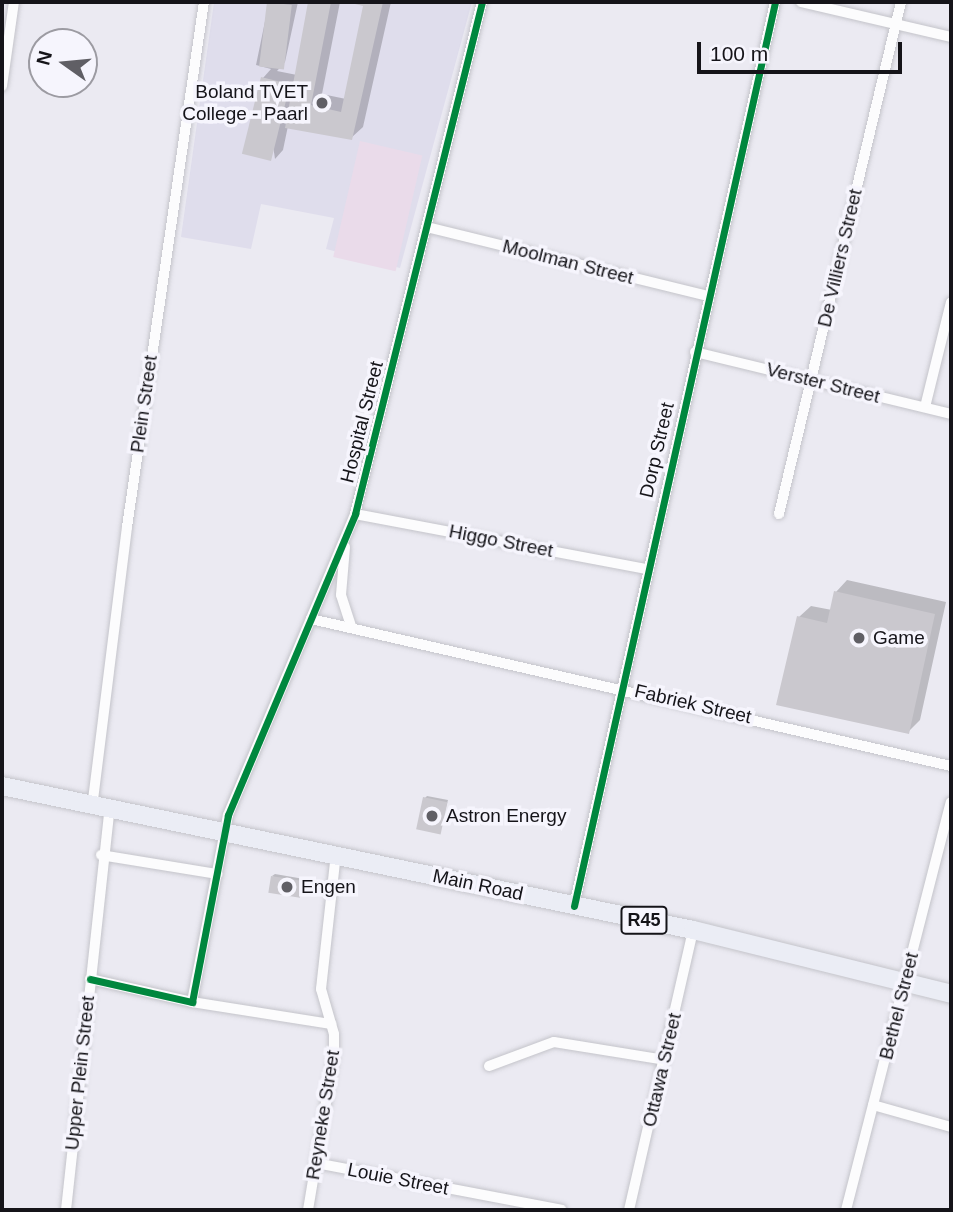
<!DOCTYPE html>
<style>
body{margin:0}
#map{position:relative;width:953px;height:1212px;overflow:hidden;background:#ebeaf2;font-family:Arial,sans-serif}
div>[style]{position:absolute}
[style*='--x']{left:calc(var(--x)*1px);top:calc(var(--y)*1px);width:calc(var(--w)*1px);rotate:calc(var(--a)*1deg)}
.built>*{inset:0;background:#dfddec}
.green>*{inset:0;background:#eadbea;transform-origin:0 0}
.shadow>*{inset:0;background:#0003}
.building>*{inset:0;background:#cac8ce;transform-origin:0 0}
.roads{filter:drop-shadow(0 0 2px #c4c4ca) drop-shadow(0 0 2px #c4c4ca)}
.minor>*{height:10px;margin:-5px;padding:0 5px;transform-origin:5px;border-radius:5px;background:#fcfcfd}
.primary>*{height:18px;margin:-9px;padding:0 9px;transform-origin:9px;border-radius:9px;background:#ebedf5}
.cycleway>*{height:7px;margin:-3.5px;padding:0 3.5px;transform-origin:3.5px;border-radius:3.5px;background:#00873e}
.dots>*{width:19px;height:19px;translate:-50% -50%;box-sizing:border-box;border:4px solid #f6f5fd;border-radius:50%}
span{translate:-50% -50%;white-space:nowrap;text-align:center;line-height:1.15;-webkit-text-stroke:7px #f6f5fd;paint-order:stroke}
.shield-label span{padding:2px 5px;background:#f6f5fd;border:2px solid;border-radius:5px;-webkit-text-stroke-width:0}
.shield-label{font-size:18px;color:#151419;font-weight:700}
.poi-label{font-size:19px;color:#151419}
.right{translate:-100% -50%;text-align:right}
.left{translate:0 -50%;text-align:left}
.street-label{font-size:19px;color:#151419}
.frame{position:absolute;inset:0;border:4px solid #151419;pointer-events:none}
.north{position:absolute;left:28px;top:28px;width:70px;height:70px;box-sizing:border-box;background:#f6f5fd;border:2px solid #9c9ba2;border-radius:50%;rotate:285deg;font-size:19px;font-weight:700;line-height:28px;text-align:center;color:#151419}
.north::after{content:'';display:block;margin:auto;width:24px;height:32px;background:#605f65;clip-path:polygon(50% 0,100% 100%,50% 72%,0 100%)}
.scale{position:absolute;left:697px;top:42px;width:205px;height:32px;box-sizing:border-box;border:4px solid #151419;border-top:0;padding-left:9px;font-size:21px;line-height:24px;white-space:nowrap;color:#151419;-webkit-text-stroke:5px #f6f5fd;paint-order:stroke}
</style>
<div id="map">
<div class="built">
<div style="clip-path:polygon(214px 2px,472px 2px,400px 268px,326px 249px,334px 218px,261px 204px,251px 249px,181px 237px)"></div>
</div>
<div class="green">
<div style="left:360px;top:141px;width:64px;height:119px;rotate:13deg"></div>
</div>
<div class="shadow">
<div style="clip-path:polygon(269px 2px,298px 2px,285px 62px,277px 71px,297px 75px,310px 2px,340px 2px,322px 94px,346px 99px,365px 5px,350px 2px,391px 2px,363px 127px,351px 138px,288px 126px,283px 150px,275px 159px,263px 78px,271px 69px,256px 65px)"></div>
<div style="clip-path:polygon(847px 580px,946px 602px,920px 720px,908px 732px,799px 617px,811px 606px,832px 610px,836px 592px)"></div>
<div style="clip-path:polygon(427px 796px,448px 800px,439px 833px,425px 798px)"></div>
<div style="clip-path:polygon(275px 874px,304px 879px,302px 893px,272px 876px)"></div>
</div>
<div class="building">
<div style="left:267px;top:2px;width:25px;height:65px;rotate:7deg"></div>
<div style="clip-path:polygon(308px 2px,331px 2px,311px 105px,341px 112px,363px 6px,347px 2px,383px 2px,352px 140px,285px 128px)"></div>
<div style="left:261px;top:77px;width:30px;height:79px;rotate:14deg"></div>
<div style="clip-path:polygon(834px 591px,935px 614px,909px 734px,776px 705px,797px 616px,827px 623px)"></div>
<div style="left:423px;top:797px;width:25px;height:33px;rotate:12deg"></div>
<div style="left:271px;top:876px;width:32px;height:17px;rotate:9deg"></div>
</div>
<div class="roads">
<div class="minor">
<div style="--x:801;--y:2;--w:154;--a:13.1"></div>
<div style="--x:2;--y:86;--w:85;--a:-81.9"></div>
<div style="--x:427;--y:227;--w:289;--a:13.8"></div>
<div style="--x:695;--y:352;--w:263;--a:13.6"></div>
<div style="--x:925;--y:407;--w:108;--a:-76.1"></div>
<div style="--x:355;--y:514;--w:297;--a:10.7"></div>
<div style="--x:779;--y:514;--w:526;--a:-76.6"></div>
<div style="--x:345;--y:547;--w:48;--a:94.8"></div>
<div style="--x:341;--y:595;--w:32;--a:72"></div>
<div style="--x:311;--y:619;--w:657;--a:12.94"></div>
<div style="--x:92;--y:808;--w:283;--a:-82.9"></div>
<div style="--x:127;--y:527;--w:531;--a:-81.66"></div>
<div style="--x:101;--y:855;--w:118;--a:9.3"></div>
<div style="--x:574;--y:906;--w:926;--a:-77.46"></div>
<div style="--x:90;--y:979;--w:105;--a:12.7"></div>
<div style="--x:192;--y:1002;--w:190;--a:-79.1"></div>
<div style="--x:228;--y:815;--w:327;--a:-67.1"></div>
<div style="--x:355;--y:514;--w:528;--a:-76.07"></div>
<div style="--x:192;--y:1002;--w:141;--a:9"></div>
<div style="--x:489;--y:1066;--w:69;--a:-20.3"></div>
<div style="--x:554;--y:1042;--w:112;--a:9.2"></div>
<div style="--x:873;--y:1105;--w:81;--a:15.8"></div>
<div style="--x:316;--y:1163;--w:250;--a:10.8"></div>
<div style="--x:66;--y:1210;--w:401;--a:-83.8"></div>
<div style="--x:308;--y:1210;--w:158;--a:-80.5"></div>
<div style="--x:334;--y:1054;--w:20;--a:-90"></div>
<div style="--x:334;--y:1034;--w:47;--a:-106.1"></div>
<div style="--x:321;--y:989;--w:136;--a:-83.7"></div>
<div style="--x:629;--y:1210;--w:287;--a:-77.1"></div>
<div style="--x:846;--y:1210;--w:421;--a:-75.6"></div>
</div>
<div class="primary">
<div style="--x:2;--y:786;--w:706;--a:11.77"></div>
<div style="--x:693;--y:930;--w:266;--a:13.9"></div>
</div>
</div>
<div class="cycleway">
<div style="--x:574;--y:906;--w:926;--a:-77.46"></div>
<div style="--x:90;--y:979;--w:105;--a:12.7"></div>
<div style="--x:192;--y:1002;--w:190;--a:-79.1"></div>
<div style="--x:228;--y:815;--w:327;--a:-67.1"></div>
<div style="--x:355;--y:514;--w:528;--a:-76.07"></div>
</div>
<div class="dots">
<div style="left:322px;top:103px;background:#605f65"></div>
<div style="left:859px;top:638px;background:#605f65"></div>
<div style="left:432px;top:816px;background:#605f65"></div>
<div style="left:287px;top:887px;background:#605f65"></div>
</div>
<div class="shield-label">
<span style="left:644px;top:920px">R45</span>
</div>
<div class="poi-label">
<span class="right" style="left:308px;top:103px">Boland TVET<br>College - Paarl</span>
<span class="left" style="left:873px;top:638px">Game</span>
<span class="left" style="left:446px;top:816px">Astron Energy</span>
<span class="left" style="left:301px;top:887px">Engen</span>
</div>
<div class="street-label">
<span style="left:840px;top:258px;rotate:-77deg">De Villiers Street</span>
<span style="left:568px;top:262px;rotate:14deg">Moolman Street</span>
<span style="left:823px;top:383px;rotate:14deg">Verster Street</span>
<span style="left:144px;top:404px;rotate:-82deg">Plein Street</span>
<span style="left:362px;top:422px;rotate:-76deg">Hospital Street</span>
<span style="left:657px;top:450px;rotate:-77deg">Dorp Street</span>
<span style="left:501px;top:541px;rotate:11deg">Higgo Street</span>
<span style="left:693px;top:704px;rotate:13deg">Fabriek Street</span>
<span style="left:478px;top:885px;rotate:12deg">Main Road</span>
<span style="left:899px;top:1006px;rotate:-76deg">Bethel Street</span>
<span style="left:662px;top:1070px;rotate:-77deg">Ottawa Street</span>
<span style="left:80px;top:1073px;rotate:-84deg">Upper Plein Street</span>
<span style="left:323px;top:1115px;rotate:-81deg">Reyneke Street</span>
<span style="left:398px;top:1179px;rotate:11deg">Louie Street</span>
</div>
<div class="frame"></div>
<div class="north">N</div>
<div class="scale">100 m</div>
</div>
